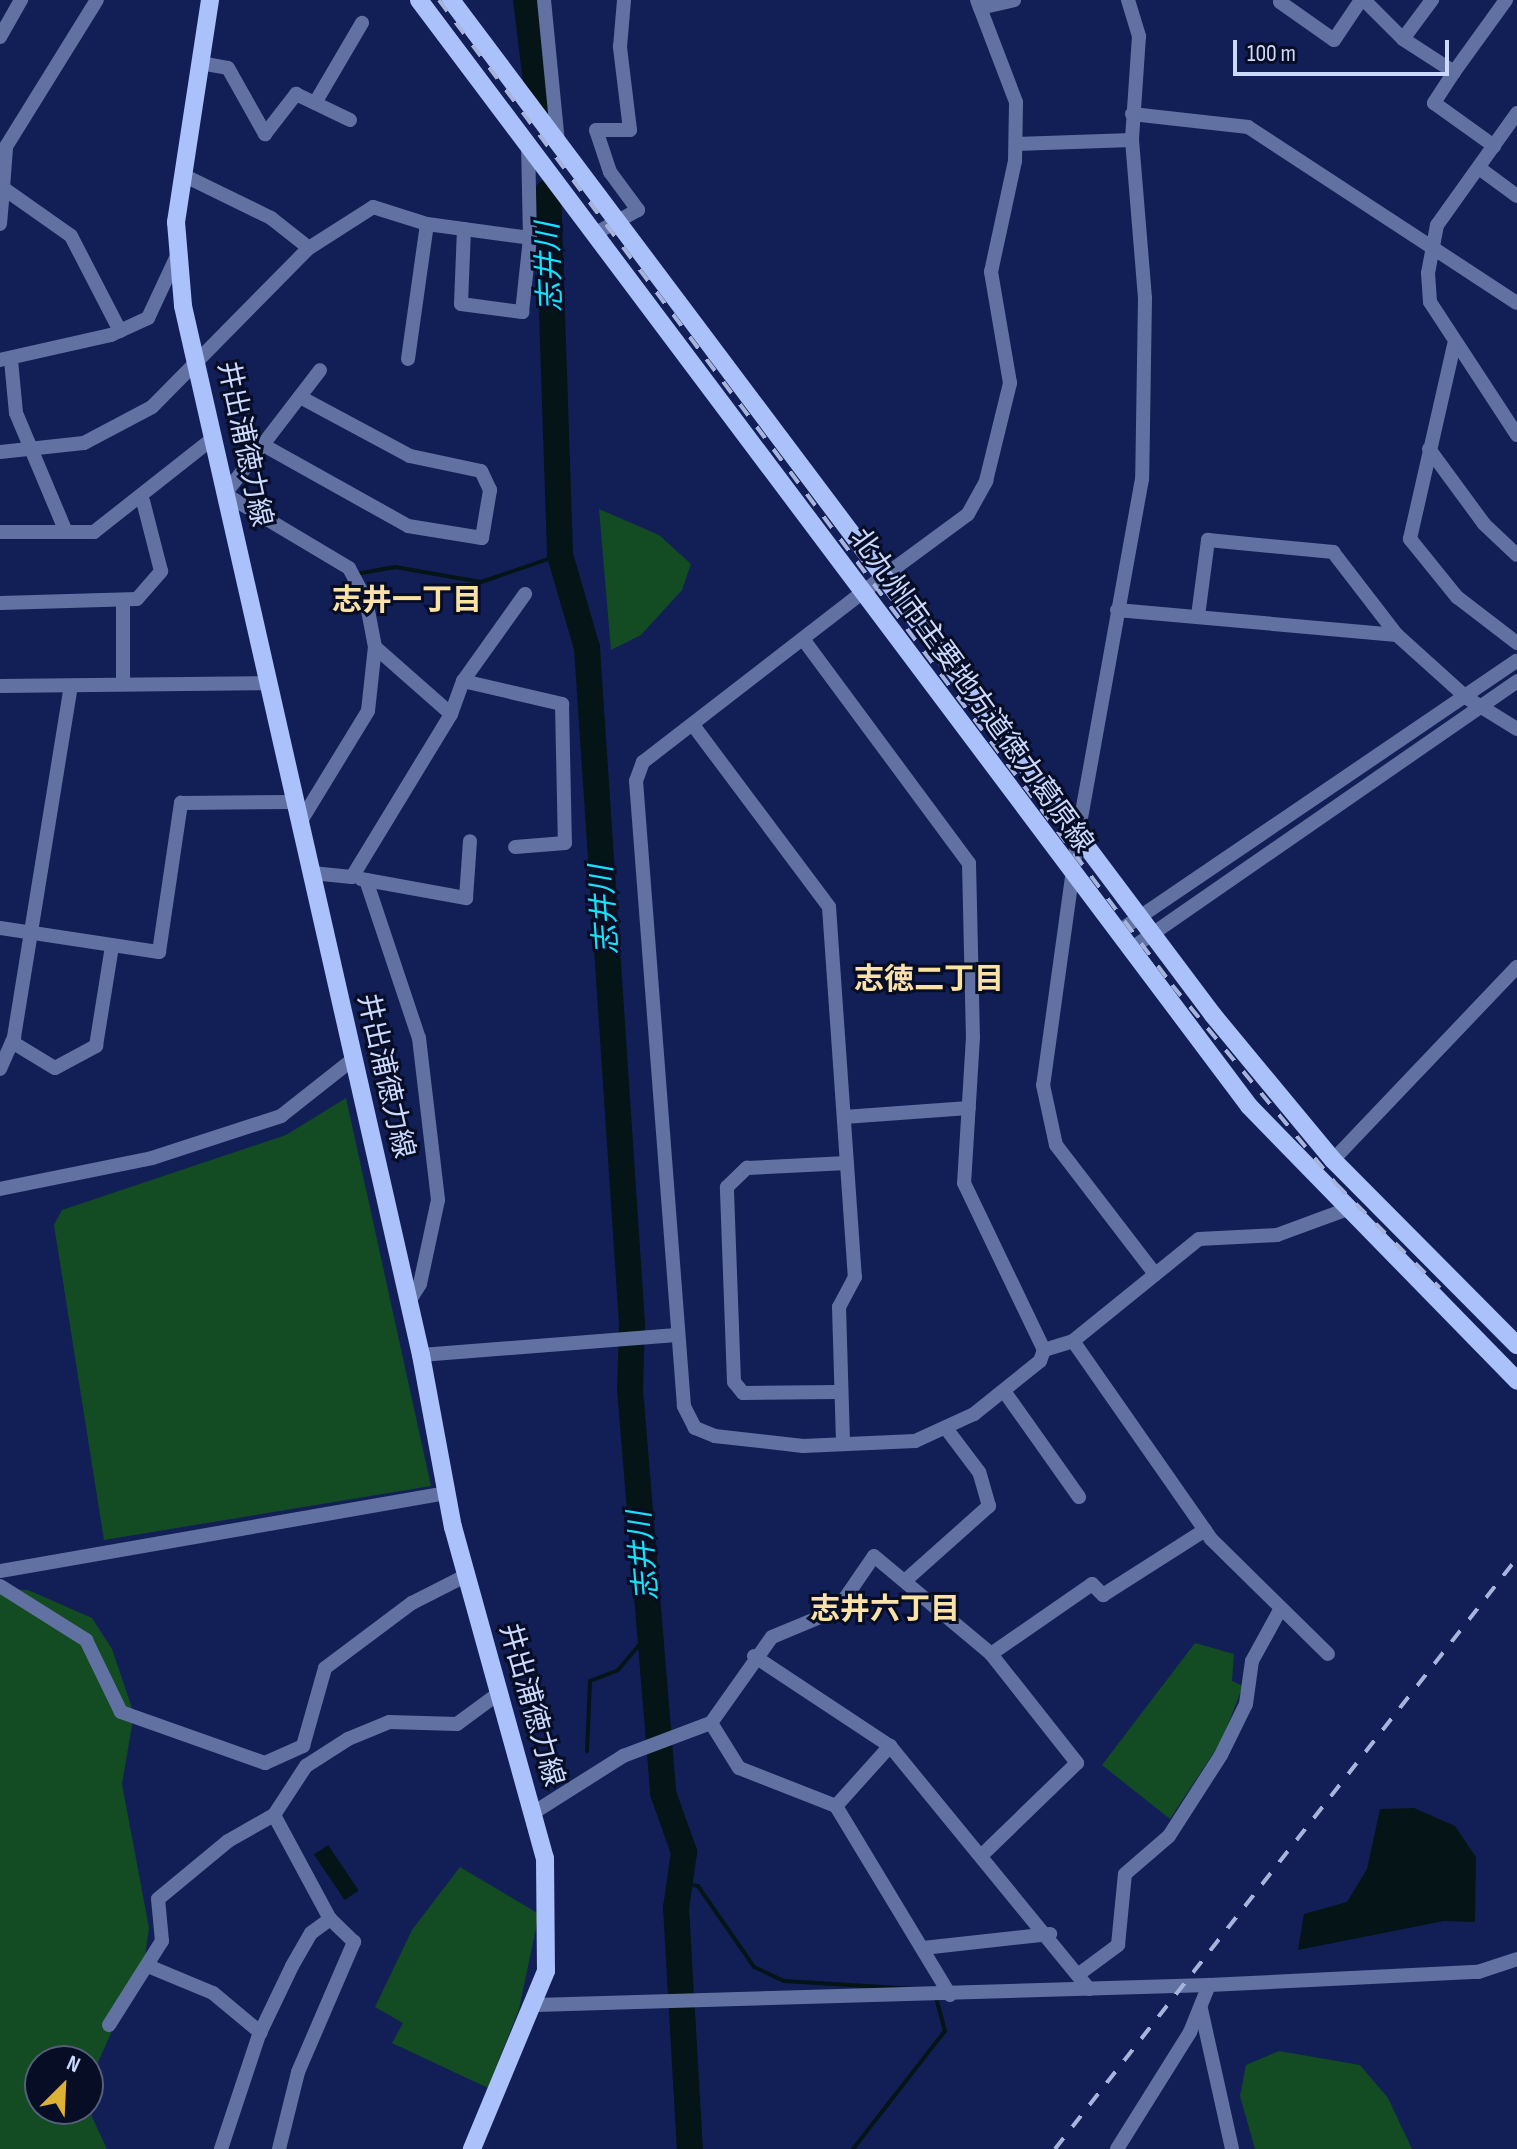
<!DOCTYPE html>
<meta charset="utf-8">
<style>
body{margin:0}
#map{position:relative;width:1517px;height:2149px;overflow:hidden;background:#121f57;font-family:"Sofia Sans Condensed","Noto Sans JP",sans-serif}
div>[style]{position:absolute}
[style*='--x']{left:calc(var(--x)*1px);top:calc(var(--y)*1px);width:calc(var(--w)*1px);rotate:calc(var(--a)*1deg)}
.green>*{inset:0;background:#134b22}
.water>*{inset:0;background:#051416;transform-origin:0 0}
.stream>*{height:4px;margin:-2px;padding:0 2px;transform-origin:2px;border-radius:2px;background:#051416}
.river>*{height:26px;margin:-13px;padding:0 13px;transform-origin:13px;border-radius:13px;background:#051416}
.minor>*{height:14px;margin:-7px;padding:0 7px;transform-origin:7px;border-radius:7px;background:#6172a2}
.major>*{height:18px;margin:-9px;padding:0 9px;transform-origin:9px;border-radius:9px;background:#abc1fc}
.rail>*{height:4px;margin-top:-2px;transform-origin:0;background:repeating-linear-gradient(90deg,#a7b5dd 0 14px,transparent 0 28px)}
span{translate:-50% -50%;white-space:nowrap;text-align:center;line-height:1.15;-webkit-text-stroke:6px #060d25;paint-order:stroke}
.street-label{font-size:28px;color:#cbd9fd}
.water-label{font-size:30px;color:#16e2fa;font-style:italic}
.neighbourhood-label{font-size:30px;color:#fae2a7;font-weight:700}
.north{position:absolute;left:24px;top:2045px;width:80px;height:80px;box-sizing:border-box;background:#060d25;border:2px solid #555f7b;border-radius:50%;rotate:24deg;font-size:22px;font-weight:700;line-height:32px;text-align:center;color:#cbd9fd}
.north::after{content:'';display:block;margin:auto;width:28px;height:36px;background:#ddb133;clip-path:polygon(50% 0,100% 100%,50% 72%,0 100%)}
.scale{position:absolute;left:1233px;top:40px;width:216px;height:36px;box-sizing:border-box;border:4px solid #cbd9fd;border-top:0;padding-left:10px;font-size:24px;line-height:28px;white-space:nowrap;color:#cbd9fd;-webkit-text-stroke:6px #060d25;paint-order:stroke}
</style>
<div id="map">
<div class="green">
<div style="clip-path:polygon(599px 509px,659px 535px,691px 564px,682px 590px,641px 635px,611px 650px)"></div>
<div style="clip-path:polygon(346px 1098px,431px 1486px,104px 1540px,54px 1225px,62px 1210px,286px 1135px)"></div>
<div style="clip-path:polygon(evenodd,0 1589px,28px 1590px,92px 1618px,112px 1649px,134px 1714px,122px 1784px,149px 1928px,145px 1957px,91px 2078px,92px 2117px,107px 2149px,0 2149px,0 1589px,40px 2061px,88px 2061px,88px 2109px,40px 2109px,40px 2061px)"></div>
<div style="clip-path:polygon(1195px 1643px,1234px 1654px,1232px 1681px,1243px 1686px,1222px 1740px,1170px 1819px,1102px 1765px)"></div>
<div style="clip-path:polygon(460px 1867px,539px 1914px,519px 2009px,488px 2088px,392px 2043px,403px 2023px,375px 2007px,412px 1930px)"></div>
<div style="clip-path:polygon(1279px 2051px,1360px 2065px,1388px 2098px,1412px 2149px,1255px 2149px,1240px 2096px,1246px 2065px)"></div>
</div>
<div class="water">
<div style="clip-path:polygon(1414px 1808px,1455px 1826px,1476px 1857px,1475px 1922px,1444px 1921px,1298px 1950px,1304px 1914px,1347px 1902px,1367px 1869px,1380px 1809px)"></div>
<div style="left:328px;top:1845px;width:55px;height:17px;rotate:56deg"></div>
</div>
<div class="stream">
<div style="--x:361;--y:573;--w:35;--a:-10"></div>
<div style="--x:395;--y:567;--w:87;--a:9.9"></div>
<div style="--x:481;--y:582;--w:83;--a:-18.9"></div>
<div style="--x:587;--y:1751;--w:70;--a:-87.5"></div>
<div style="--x:590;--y:1681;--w:30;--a:-21"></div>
<div style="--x:618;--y:1670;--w:51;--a:-49.8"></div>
<div style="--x:677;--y:1883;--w:21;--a:8"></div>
<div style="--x:698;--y:1886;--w:98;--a:55.3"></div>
<div style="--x:754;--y:1967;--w:33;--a:25"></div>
<div style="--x:784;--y:1981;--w:148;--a:3.5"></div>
<div style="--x:853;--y:2149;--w:150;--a:-52.1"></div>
<div style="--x:945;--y:2031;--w:35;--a:-105"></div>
</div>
<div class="river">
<div style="--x:526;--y:0;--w:107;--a:83"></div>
<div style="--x:548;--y:192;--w:363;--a:88.1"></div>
<div style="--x:560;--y:555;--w:97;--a:73.8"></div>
<div style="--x:587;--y:648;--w:676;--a:86.19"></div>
<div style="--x:632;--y:1323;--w:66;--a:91.7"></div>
<div style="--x:630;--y:1389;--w:405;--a:85.3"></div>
<div style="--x:663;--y:1793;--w:63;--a:70.4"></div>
<div style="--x:684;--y:1852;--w:57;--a:98.1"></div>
<div style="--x:676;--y:1908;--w:241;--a:86.7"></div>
</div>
<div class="minor">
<div style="--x:544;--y:0;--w:144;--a:84.4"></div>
<div style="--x:1128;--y:0;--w:38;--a:73"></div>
<div style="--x:1139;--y:36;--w:104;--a:93.9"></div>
<div style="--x:1132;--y:140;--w:159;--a:85.3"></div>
<div style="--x:1145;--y:298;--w:181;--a:90.9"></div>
<div style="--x:1142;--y:479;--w:361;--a:100.2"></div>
<div style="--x:1078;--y:834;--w:253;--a:97.9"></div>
<div style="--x:1043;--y:1085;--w:61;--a:77.8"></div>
<div style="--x:1056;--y:1145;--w:158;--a:52.5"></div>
<div style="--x:1364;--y:0;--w:55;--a:45"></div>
<div style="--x:1403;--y:39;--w:61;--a:32.9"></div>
<div style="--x:1454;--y:72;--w:89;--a:-54.2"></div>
<div style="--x:1280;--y:2;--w:66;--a:35.1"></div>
<div style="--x:1334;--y:40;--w:48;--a:-56"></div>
<div style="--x:980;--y:8;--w:35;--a:-13"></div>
<div style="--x:0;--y:37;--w:43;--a:-60.4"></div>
<div style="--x:1403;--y:39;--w:49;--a:-53.4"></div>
<div style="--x:200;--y:63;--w:28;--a:10"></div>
<div style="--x:228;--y:68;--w:76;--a:60.7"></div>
<div style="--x:265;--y:134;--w:51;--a:-52.2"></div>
<div style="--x:296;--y:94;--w:60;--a:25.7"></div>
<div style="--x:1454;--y:72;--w:37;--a:123"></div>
<div style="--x:1434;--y:103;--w:74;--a:35.6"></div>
<div style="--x:315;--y:103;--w:93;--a:-59.6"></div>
<div style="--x:1517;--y:113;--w:138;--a:125.5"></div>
<div style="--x:1437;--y:225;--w:49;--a:100.6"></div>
<div style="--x:1428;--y:273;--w:29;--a:86"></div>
<div style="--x:1430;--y:302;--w:159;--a:56.8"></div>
<div style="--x:1132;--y:114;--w:117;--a:6.4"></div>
<div style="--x:1248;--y:127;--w:321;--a:33.2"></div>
<div style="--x:1016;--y:144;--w:116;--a:-2"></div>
<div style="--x:6;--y:148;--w:40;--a:94.3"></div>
<div style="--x:3;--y:188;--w:83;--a:35.2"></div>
<div style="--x:71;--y:236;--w:107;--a:62.7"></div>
<div style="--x:2;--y:153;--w:180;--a:-58.2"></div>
<div style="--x:1479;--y:168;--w:47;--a:36.4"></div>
<div style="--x:183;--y:175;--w:98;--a:26"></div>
<div style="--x:271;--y:218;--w:48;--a:38.3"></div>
<div style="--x:309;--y:248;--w:76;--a:-32.6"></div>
<div style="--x:373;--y:207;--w:57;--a:17.5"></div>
<div style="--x:427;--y:224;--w:104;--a:7.7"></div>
<div style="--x:530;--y:238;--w:93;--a:-91.2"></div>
<div style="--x:0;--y:224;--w:36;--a:-85"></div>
<div style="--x:464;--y:229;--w:75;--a:92.3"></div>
<div style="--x:461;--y:304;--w:62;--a:7.5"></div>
<div style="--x:522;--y:312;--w:74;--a:-83.8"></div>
<div style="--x:596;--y:233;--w:48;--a:-28.7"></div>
<div style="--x:638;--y:210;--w:47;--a:-126.4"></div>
<div style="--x:610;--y:172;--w:44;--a:-108.4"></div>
<div style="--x:596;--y:130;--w:34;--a:0"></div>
<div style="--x:630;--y:130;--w:84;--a:-96.9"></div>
<div style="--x:620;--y:47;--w:47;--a:-85.1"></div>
<div style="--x:1454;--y:345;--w:199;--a:102.8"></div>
<div style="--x:1410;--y:539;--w:75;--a:51"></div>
<div style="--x:1457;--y:597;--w:76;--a:37.5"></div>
<div style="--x:408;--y:359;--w:136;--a:-82"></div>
<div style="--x:0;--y:360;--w:114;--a:-12.7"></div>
<div style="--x:111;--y:335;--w:41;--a:-24.7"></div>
<div style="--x:148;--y:318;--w:66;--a:-65"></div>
<div style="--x:11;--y:360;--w:53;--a:84.6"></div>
<div style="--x:16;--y:413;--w:129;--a:67.2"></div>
<div style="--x:265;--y:446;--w:164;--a:29.2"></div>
<div style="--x:408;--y:526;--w:75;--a:9.2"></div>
<div style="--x:482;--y:538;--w:49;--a:-80.5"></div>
<div style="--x:490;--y:490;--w:21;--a:-115"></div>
<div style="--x:481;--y:471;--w:73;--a:-168.1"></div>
<div style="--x:410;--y:456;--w:125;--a:-151.8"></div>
<div style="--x:1429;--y:449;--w:93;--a:53.7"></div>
<div style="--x:1484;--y:524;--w:45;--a:43.2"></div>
<div style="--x:0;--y:452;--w:84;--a:-6.1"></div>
<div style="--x:84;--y:443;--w:77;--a:-27.9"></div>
<div style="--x:152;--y:407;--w:223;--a:-45.4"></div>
<div style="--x:0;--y:532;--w:94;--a:0"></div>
<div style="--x:94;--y:532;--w:149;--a:-38.2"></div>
<div style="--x:123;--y:600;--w:84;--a:90"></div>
<div style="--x:0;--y:603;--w:137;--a:-1.7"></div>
<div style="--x:137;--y:599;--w:37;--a:-49"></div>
<div style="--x:161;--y:571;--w:72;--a:-104.4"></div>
<div style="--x:1117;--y:610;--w:281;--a:5.1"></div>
<div style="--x:1198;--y:616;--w:77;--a:-82.5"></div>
<div style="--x:1208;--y:540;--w:126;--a:5.5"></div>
<div style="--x:1333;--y:552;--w:105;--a:52.4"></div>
<div style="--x:1397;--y:635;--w:94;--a:42"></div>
<div style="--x:1467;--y:698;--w:59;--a:31.8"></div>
<div style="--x:803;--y:639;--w:279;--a:53.5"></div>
<div style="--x:969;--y:863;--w:174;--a:88.7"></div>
<div style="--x:973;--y:1037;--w:146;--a:93.5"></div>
<div style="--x:964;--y:1183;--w:185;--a:64.4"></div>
<div style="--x:1044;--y:1350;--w:12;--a:110"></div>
<div style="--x:1040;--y:1361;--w:85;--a:141.2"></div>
<div style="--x:974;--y:1414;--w:65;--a:155.4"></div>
<div style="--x:915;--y:1441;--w:112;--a:177.4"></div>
<div style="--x:803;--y:1446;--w:89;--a:-173.5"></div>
<div style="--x:715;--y:1436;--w:22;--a:-158"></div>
<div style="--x:695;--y:1428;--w:25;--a:-117"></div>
<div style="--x:684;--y:1406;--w:627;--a:-94.39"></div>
<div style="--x:636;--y:781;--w:20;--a:-70"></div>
<div style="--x:643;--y:762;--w:304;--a:-37.7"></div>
<div style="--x:884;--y:576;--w:104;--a:-36.4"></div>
<div style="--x:968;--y:514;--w:38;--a:-61"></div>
<div style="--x:986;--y:481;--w:101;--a:-76.2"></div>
<div style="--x:1010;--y:383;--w:113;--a:-99.7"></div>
<div style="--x:991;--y:272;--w:114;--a:-77.8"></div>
<div style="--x:1015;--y:161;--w:59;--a:-89"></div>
<div style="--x:1016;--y:102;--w:109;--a:-110.9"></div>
<div style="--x:463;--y:681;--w:102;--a:13.1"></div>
<div style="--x:562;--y:704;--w:139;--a:88.8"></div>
<div style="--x:565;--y:843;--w:50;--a:175.4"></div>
<div style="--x:0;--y:686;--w:268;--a:-0.6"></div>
<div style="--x:451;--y:714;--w:35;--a:-70"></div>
<div style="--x:463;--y:681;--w:107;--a:-54.5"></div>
<div style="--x:693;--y:725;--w:227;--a:53.2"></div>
<div style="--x:829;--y:907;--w:371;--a:86"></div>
<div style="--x:855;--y:1277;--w:34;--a:118"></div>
<div style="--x:839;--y:1307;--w:137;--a:88.3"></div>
<div style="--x:299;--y:824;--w:132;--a:-58.6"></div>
<div style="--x:368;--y:711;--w:64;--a:-83.8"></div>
<div style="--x:375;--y:647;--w:48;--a:-100.8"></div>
<div style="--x:366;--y:600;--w:36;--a:-118"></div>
<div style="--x:349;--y:568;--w:144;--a:-149.2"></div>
<div style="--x:225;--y:494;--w:156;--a:-52.5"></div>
<div style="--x:312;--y:873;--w:40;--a:5.7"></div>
<div style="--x:352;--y:877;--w:191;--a:-58.7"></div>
<div style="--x:451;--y:714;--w:101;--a:-138.6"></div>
<div style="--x:361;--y:879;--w:107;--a:10.3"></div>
<div style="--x:466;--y:898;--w:57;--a:-86"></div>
<div style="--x:366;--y:880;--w:167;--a:71.5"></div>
<div style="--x:419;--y:1038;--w:163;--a:83.3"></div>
<div style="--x:438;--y:1200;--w:86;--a:102.1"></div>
<div style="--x:420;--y:1284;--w:22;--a:122"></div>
<div style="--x:0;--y:928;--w:161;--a:8.6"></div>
<div style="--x:159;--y:952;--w:151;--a:-81.6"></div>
<div style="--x:181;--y:803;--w:112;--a:-0.5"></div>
<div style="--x:1119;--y:931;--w:481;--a:-34.2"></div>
<div style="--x:1132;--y:948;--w:469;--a:-34.7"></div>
<div style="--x:12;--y:1042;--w:50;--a:31.2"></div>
<div style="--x:55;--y:1068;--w:47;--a:-28.2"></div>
<div style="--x:96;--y:1046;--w:101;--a:-80.9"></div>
<div style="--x:0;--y:1069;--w:35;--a:-66"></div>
<div style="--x:14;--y:1037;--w:351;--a:-80.8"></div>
<div style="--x:844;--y:1117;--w:125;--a:-4.1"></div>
<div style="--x:1333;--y:1160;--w:267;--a:-46.4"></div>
<div style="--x:0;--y:1189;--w:155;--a:-11.5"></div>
<div style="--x:152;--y:1158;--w:136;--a:-18"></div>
<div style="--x:281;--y:1116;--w:90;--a:-38.3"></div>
<div style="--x:1073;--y:1341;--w:241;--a:55.1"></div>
<div style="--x:1211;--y:1539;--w:164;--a:44.5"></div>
<div style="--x:1044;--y:1350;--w:30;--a:-17"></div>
<div style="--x:1073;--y:1341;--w:162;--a:-39"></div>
<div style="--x:1199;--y:1239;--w:78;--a:-2.9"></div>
<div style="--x:1277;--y:1235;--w:72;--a:-20.2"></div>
<div style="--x:421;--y:1355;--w:256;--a:-4.5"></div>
<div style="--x:1004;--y:1391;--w:130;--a:54.7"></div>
<div style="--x:838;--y:1392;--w:95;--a:179.4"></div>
<div style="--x:743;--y:1393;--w:14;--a:-129"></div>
<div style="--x:734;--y:1382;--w:195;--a:-92.1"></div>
<div style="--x:727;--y:1187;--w:28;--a:-44"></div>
<div style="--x:747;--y:1168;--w:100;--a:-2.9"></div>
<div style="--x:0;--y:1571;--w:454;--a:-9.9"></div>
<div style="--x:907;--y:1579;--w:110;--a:-41.7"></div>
<div style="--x:989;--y:1506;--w:35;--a:-106"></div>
<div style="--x:979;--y:1472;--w:51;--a:-127.1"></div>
<div style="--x:0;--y:1586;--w:102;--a:32.1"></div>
<div style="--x:86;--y:1640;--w:80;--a:64.1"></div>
<div style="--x:121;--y:1712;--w:153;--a:19.5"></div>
<div style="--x:265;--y:1763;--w:42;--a:-24.1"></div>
<div style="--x:303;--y:1746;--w:81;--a:-74.2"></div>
<div style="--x:325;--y:1668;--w:109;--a:-36.8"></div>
<div style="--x:412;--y:1603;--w:59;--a:-27"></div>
<div style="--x:991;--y:1654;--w:123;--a:-34.7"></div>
<div style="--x:1092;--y:1584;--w:16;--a:45"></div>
<div style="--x:1103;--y:1595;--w:121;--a:-32.5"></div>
<div style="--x:754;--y:1656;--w:163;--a:33.5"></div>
<div style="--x:890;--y:1746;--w:314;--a:50.7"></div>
<div style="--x:836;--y:1806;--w:81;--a:-48"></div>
<div style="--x:533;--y:1813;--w:107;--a:-32.3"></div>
<div style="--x:623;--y:1756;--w:94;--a:-20.6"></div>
<div style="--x:923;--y:1948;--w:128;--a:-6.3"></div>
<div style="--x:148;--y:1966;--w:70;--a:22.6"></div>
<div style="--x:213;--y:1993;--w:62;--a:39.8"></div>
<div style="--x:1079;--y:1974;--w:49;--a:-36.6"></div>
<div style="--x:1118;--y:1945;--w:71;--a:-84.4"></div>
<div style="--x:1125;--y:1874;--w:58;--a:-40.8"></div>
<div style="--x:1169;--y:1836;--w:96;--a:-57.3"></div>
<div style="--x:1221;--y:1755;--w:57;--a:-63.9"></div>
<div style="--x:1246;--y:1704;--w:43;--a:-82.1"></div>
<div style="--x:1252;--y:1661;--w:60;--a:-61.3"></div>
<div style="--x:950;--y:1995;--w:221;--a:-121.1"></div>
<div style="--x:836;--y:1806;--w:104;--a:-158.6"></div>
<div style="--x:739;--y:1768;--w:53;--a:-121.9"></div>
<div style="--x:711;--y:1723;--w:105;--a:-54.7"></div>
<div style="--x:772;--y:1637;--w:70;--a:-22.6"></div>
<div style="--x:837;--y:1610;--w:65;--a:-55.6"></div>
<div style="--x:874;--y:1556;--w:153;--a:39.9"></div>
<div style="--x:991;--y:1654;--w:139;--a:51.7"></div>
<div style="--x:1077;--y:1763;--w:129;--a:135.9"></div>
<div style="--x:536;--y:2005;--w:673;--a:-1.7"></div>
<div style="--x:1209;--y:1985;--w:269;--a:-2.8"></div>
<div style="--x:1478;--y:1972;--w:41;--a:-18.4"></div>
<div style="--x:1201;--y:2009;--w:143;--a:77.5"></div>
<div style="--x:109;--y:2025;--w:99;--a:-57.8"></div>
<div style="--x:162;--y:1941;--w:42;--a:-95.4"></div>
<div style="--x:158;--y:1899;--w:91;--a:-39.6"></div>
<div style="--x:228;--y:1841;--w:53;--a:-29.5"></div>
<div style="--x:221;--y:2149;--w:120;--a:-71.6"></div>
<div style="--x:259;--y:2035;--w:76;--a:-64.4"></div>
<div style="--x:292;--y:1966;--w:38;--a:-60"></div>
<div style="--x:311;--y:1933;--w:24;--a:-36"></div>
<div style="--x:279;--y:2149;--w:79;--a:-76.1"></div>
<div style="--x:298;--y:2072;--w:142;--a:-66.7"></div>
<div style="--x:354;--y:1942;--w:33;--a:-136"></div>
<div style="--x:330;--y:1919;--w:118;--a:-118.3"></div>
<div style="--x:274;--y:1815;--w:59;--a:-56.9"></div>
<div style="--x:306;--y:1766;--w:50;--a:-32.7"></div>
<div style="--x:348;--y:1739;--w:44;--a:-22.5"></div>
<div style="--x:389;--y:1722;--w:68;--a:1.7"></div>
<div style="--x:457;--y:1724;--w:52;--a:-36.4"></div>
<div style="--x:1117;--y:2149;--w:138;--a:-58"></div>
<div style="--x:1190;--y:2032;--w:51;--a:-68"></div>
</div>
<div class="major">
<div style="--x:210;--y:0;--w:225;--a:98.7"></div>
<div style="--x:176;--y:222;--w:84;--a:85.2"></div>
<div style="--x:183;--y:306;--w:1076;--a:77.22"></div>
<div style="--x:421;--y:1355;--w:175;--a:79.5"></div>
<div style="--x:453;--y:1527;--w:344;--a:74.5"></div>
<div style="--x:545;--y:1858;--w:113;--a:89.5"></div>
<div style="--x:546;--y:1971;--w:193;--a:112.6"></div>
<div style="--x:419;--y:0;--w:1383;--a:53.11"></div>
<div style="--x:1249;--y:1106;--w:384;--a:45.7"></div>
<div style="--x:451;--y:0;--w:1269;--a:53.1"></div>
<div style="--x:1213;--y:1015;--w:188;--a:50.4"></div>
<div style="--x:1333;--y:1160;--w:261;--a:45.2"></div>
</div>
<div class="rail">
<div style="--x:439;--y:0;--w:1228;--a:53.34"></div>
<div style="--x:1172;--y:985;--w:258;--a:50.5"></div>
<div style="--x:1336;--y:1184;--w:147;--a:45"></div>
<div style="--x:1055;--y:2149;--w:750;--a:-51.98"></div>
</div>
<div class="street-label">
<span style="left:244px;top:444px;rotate:78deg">井出浦徳力線</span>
<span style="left:971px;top:691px;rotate:54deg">北九州市主要地方道徳力葛原線</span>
<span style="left:385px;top:1076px;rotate:77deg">井出浦徳力線</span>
<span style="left:531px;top:1705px;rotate:74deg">井出浦徳力線</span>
</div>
<div class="water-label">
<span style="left:550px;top:267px;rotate:-92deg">志井川</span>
<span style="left:605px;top:910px;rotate:-94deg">志井川</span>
<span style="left:644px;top:1556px;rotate:-95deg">志井川</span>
</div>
<div class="neighbourhood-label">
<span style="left:407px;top:601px">志井一丁目</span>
<span style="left:929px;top:980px">志徳二丁目</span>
<span style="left:885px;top:1610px">志井六丁目</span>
</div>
<div class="north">N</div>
<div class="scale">100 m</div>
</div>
